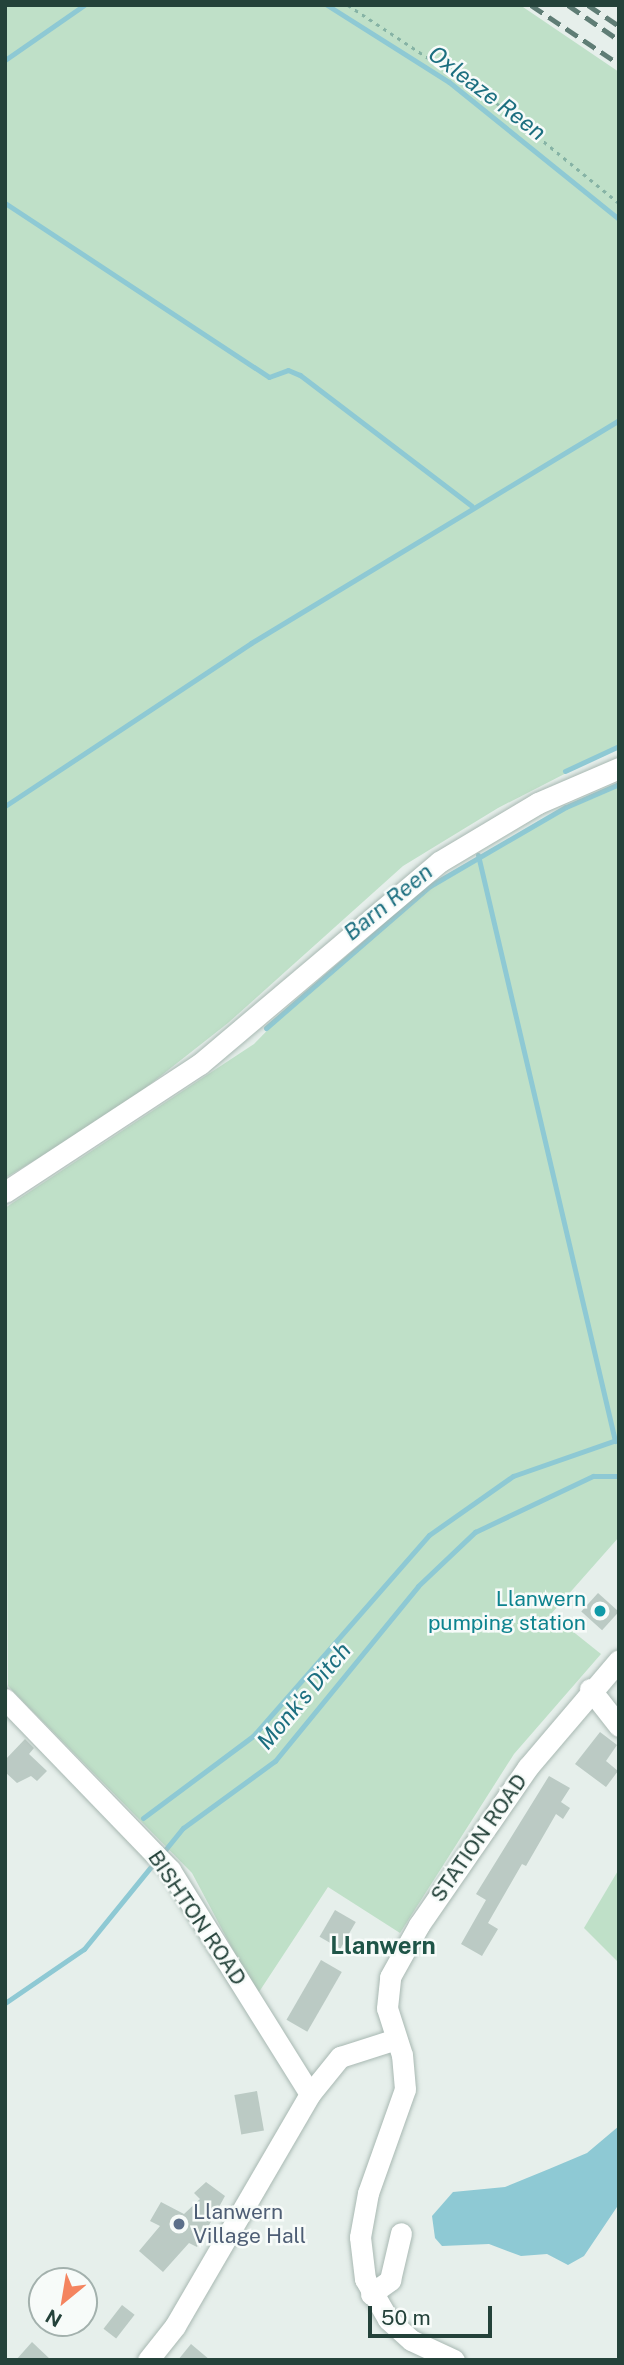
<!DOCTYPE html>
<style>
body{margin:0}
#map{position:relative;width:624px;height:2365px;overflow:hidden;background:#e6efeb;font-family:"Public Sans",sans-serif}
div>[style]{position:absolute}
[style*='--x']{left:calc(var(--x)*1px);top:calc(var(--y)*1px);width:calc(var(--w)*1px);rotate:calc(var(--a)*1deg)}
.green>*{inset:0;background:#bfe0c8}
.water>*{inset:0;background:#8ec9d4}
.stream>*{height:5px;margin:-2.5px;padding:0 2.5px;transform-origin:2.5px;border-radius:2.5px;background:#8ec9d4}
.building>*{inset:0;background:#bbcac4;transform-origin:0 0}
.path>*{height:2.5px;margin-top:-1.25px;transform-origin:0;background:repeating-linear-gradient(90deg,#86b3a5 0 3.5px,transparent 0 8.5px)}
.roads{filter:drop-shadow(0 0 2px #a8b8b2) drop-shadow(0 0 2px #a8b8b2)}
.minor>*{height:21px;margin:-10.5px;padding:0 10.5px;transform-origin:10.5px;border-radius:10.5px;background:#fff}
.rail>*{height:5px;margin-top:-2.5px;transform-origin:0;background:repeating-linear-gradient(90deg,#5f7d75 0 14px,transparent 0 21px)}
.dots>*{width:19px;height:19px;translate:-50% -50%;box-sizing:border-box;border:4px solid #f7fbf9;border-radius:50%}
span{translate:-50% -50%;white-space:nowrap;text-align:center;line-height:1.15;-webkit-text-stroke:5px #f7fbf9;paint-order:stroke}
.culture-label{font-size:21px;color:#0d838f}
.right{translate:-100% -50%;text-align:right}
.street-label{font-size:21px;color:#24423a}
.service-label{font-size:21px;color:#4e5e75}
.left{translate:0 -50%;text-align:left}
.water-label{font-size:23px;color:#1c6f80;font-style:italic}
.quarter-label{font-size:24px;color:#1f5548;font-weight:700}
.frame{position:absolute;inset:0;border:7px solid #24423a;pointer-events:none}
.north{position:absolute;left:28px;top:2267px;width:70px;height:70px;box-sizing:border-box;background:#f7fbf9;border:2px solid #a3b1ad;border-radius:50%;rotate:210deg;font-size:19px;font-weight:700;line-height:28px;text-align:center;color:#24423a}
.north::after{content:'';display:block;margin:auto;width:24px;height:32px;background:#f4845f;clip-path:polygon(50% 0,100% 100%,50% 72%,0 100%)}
.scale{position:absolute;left:368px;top:2306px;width:124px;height:32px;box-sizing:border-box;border:4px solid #24423a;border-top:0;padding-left:9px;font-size:21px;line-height:24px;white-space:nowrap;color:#24423a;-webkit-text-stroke:5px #f7fbf9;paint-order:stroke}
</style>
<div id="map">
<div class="green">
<div style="clip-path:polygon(5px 5px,520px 5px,619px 72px,619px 746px,498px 808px,403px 866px,228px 1023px,111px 1115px,5px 1178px)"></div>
<div style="clip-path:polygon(619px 784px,619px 1537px,551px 1614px,601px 1654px,514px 1754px,400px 1933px,328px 1887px,257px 1995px,192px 1873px,8px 1686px,5px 1208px,254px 1044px,302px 995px,430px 886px,566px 807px)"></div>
<div style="clip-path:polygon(619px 1869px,619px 1963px,584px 1928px)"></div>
</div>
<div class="water">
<div style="clip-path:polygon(619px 2126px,619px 2204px,584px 2256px,568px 2265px,547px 2254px,521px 2256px,489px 2244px,442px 2246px,435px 2238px,432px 2216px,453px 2192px,505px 2187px,549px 2169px,587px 2153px)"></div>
</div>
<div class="stream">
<div style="--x:327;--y:5;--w:144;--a:32.3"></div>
<div style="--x:449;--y:82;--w:218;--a:38.9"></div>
<div style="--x:5;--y:60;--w:96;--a:-34.8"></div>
<div style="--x:5;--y:203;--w:316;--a:33.4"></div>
<div style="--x:269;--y:377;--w:20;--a:-20"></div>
<div style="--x:288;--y:370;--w:13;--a:23"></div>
<div style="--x:300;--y:375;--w:216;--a:37.3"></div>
<div style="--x:565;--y:771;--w:60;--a:-24.8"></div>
<div style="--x:5;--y:806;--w:295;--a:-33.5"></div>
<div style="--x:251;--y:643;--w:430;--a:-31.2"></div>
<div style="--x:478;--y:855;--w:602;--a:76.84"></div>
<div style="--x:266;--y:1028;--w:217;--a:-40.9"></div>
<div style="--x:430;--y:886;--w:157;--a:-30.2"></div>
<div style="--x:566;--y:807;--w:58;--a:-23.5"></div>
<div style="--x:143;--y:1818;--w:137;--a:-36.7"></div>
<div style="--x:253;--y:1736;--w:267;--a:-48.8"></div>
<div style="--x:429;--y:1535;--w:103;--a:-35.1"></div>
<div style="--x:513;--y:1476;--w:112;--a:-19.2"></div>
<div style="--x:161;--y:1855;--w:35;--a:-51"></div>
<div style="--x:183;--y:1828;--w:114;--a:-36.1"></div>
<div style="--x:275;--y:1761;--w:226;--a:-50.7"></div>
<div style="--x:418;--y:1586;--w:79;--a:-43.5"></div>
<div style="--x:475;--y:1532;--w:131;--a:-25.4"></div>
<div style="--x:593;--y:1476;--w:26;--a:0"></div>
<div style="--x:5;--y:2003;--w:96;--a:-34.4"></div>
<div style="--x:84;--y:1949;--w:111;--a:-50.9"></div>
</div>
<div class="building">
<div style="left:598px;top:1593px;width:28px;height:25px;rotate:42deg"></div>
<div style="clip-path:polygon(600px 1732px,617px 1745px,606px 1761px,618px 1771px,606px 1787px,575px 1764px)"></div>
<div style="clip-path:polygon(25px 1739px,34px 1748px,29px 1754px,47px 1771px,37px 1781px,31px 1776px,17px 1783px,5px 1772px,5px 1760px)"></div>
<div style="clip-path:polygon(549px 1776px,570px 1788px,561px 1802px,570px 1808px,563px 1819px,556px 1814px,526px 1866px,522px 1864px,488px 1923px,498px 1929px,482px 1956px,461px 1944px,486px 1900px,476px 1894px)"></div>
<div style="left:335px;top:1910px;width:24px;height:31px;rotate:30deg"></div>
<div style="left:321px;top:1960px;width:24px;height:69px;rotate:30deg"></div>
<div style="left:257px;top:2091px;width:40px;height:23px;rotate:80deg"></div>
<div style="clip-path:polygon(206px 2182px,225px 2196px,197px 2247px,189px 2243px,163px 2272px,139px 2251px,160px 2226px,150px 2221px,161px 2202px,184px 2214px,200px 2199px,194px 2193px)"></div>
<div style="left:122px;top:2305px;width:16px;height:30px;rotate:38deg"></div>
<div style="clip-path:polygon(32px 2342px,51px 2360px,16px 2360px)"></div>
<div style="clip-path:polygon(191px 2344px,210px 2360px,178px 2360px)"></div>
</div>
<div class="path">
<div style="--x:348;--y:5;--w:180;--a:33.4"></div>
<div style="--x:498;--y:104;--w:156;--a:39.3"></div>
</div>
<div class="roads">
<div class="minor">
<div style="--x:5;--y:1192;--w:233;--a:-33.3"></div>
<div style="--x:200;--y:1064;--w:313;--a:-40.2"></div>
<div style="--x:439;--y:862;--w:115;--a:-30.8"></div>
<div style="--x:538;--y:803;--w:88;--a:-23.4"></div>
<div style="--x:590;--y:1689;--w:47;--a:51.9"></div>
<div style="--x:5;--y:1699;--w:238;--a:46"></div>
<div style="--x:170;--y:1870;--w:264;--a:58"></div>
<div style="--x:371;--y:2294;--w:24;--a:-36"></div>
<div style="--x:390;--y:2280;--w:48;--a:-76.8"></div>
<div style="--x:148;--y:2360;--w:43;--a:-51.5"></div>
<div style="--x:175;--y:2326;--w:268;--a:-59.8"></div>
<div style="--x:310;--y:2094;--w:48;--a:-51"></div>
<div style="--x:340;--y:2057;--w:59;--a:-17.8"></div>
<div style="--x:454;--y:2360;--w:47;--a:-155.1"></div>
<div style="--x:411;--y:2340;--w:31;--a:-138"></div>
<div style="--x:388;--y:2319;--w:46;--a:-119.9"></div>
<div style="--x:365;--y:2279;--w:42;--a:-96.8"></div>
<div style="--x:360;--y:2237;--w:45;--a:-79.7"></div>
<div style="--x:368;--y:2193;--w:110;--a:-70.4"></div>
<div style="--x:405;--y:2089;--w:34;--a:-95"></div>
<div style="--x:402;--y:2055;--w:49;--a:-107.7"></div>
<div style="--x:387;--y:2008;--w:31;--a:-84"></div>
<div style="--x:390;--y:1977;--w:60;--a:-60.9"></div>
<div style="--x:419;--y:1925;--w:192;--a:-55.4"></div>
<div style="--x:528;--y:1767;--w:140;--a:-49.6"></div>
</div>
</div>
<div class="rail">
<div style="--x:531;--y:5;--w:106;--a:33.8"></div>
<div style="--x:568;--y:5;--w:62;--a:34.5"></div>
<div style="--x:588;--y:5;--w:37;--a:34"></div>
</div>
<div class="dots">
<div style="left:600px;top:1611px;background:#0f9aa8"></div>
<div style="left:179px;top:2224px;background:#5c6f8a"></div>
</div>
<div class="culture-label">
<span class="right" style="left:586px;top:1611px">Llanwern<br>pumping station</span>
</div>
<div class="street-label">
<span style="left:479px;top:1838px;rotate:-55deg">STATION ROAD</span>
<span style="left:197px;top:1918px;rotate:56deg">BISHTON ROAD</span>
</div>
<div class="service-label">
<span class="left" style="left:193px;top:2224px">Llanwern<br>Village Hall</span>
</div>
<div class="water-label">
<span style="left:487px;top:93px;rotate:37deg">Oxleaze Reen</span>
<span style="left:388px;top:902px;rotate:-39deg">Barn Reen</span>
<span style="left:304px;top:1696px;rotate:-50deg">Monk's Ditch</span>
</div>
<div class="quarter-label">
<span style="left:383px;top:1946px">Llanwern</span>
</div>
<div class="frame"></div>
<div class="north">N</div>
<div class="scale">50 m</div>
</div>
